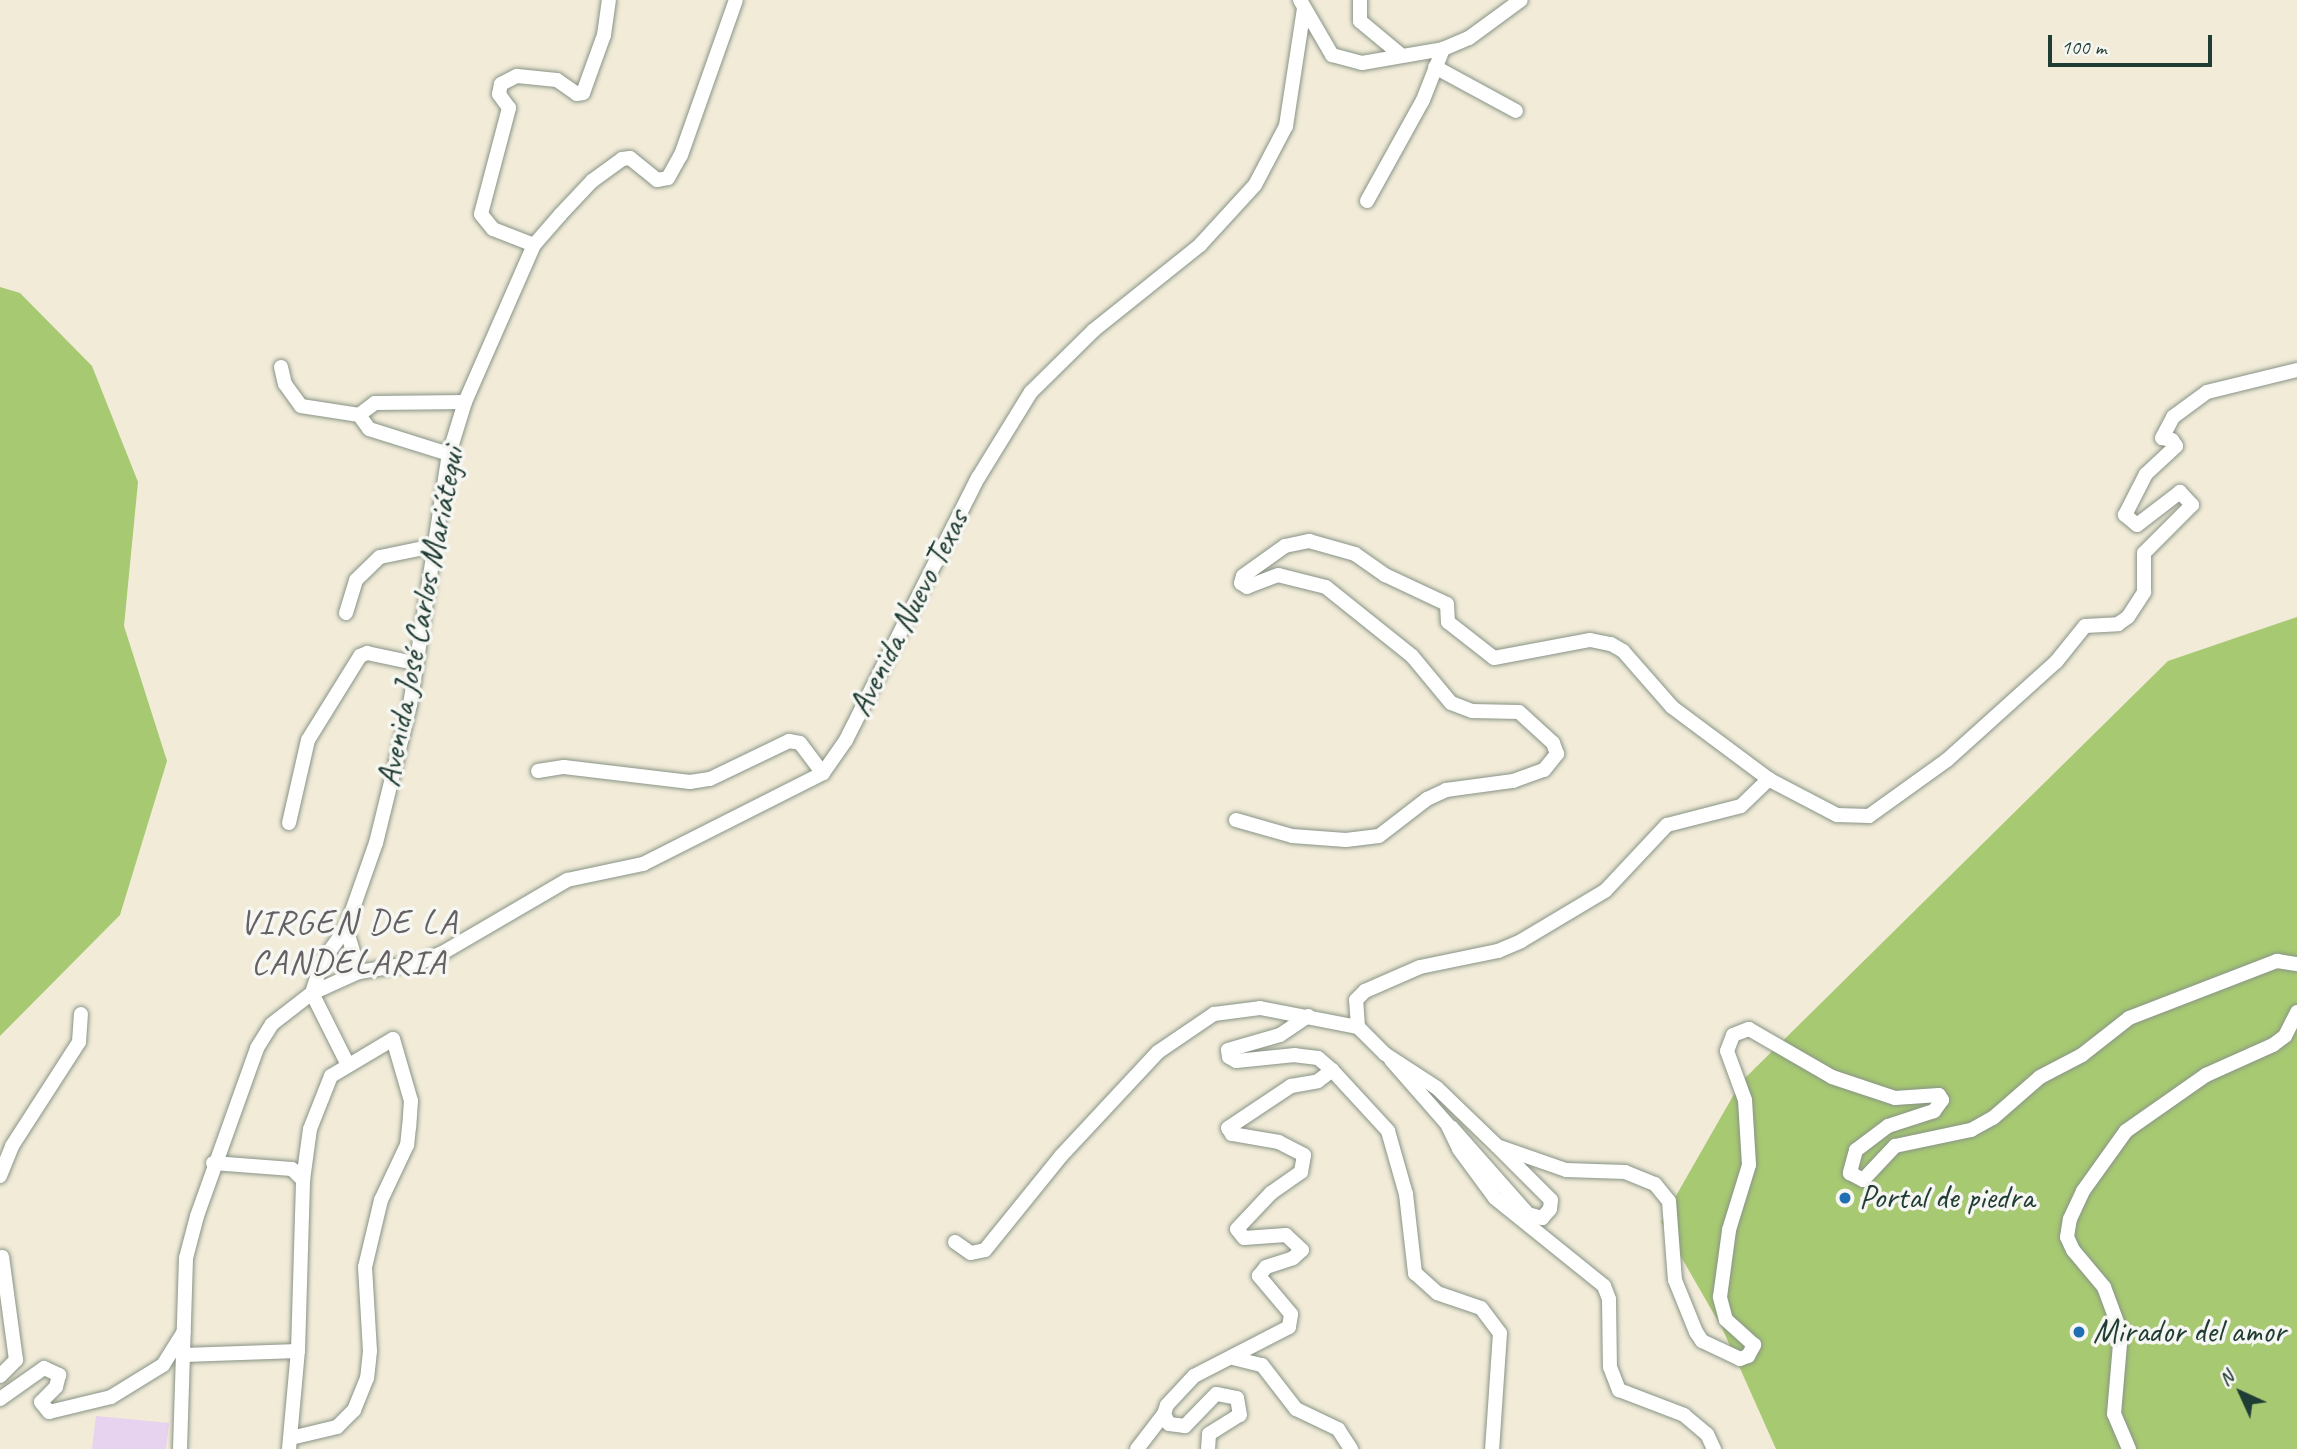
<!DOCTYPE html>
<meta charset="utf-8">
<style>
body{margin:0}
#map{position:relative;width:2297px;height:1449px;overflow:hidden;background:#f1ebd8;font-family:Caveat,sans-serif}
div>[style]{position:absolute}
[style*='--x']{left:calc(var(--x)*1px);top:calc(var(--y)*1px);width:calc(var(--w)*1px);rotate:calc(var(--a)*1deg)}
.built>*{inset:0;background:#e7d2ef}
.green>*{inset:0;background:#a7c972}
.roads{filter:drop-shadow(0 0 2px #889486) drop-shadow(0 0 2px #889486)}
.minor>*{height:14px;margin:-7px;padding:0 7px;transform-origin:7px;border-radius:7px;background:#fff}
.dots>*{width:19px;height:19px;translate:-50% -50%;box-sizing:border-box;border:4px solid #f6f6f2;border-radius:50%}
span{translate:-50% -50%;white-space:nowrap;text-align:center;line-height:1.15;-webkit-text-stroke:7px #f6f6f2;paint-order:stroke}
.street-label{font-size:33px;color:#1f3d34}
.poi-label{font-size:33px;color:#1f3d34}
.left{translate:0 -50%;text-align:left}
.neighbourhood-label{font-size:35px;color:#646064;letter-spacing:2px}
.north{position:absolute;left:2206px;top:1358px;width:70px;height:70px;-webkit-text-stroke:5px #f6f6f2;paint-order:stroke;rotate:315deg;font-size:19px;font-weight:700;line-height:28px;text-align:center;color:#1f3d34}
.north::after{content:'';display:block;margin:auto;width:24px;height:32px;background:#1f3d34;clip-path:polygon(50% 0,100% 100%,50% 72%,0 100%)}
.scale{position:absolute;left:2048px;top:35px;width:164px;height:32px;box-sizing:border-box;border:4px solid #1f3d34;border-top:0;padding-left:9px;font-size:21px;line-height:24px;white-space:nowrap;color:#1f3d34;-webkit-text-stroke:5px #f6f6f2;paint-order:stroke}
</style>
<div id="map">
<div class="built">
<div style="clip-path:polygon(96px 1416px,169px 1423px,166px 1449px,92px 1449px)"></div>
</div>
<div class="green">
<div style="clip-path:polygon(0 287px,20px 293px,92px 366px,138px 482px,124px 626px,167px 761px,120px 915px,0 1036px)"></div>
<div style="clip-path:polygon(2297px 617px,2297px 1449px,1776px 1449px,1722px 1328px,1661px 1222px,1741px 1082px,2168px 661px)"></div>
</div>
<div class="roads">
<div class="minor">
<div style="--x:1300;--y:0;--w:64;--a:59.8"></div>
<div style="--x:1332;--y:55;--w:31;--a:15"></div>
<div style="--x:1362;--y:63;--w:82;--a:-9.8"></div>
<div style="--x:1443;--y:49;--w:28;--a:-23"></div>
<div style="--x:1469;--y:38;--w:64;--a:-36.2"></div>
<div style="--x:1360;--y:0;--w:21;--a:90"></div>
<div style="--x:1360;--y:21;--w:53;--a:39.7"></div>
<div style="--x:1435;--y:67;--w:92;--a:28.5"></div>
<div style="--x:1367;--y:201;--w:115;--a:-61"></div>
<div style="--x:1423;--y:100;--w:55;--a:-68.6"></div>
<div style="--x:534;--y:245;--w:44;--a:-158.7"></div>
<div style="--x:493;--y:229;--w:19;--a:-129"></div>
<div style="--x:481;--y:214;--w:110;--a:-75.2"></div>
<div style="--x:509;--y:108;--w:17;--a:-126"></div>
<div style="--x:499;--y:94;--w:10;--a:-79"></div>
<div style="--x:501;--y:84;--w:18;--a:-27"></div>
<div style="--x:517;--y:76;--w:40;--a:5.7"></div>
<div style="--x:557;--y:80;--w:24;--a:35"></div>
<div style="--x:577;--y:94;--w:6;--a:-9"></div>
<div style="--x:583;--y:93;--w:62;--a:-70.1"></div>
<div style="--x:604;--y:35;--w:35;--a:-82"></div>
<div style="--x:281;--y:367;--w:17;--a:77"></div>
<div style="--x:285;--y:384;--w:27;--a:54"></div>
<div style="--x:301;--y:406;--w:59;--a:8.8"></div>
<div style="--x:359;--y:415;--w:20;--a:-37"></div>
<div style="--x:375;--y:403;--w:90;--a:-0.6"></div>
<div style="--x:359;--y:415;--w:17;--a:54"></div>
<div style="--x:369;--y:429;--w:84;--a:17.4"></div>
<div style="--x:346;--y:613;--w:34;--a:-73"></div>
<div style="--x:356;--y:580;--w:33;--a:-44"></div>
<div style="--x:380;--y:557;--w:54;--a:-11.7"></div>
<div style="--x:538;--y:771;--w:26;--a:-9"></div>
<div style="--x:564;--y:767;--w:127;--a:6.8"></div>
<div style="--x:690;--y:782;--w:20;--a:-9"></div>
<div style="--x:710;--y:779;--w:88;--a:-25.7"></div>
<div style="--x:789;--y:741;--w:11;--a:10"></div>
<div style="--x:800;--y:743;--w:38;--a:53"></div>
<div style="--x:1236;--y:820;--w:58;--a:15.9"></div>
<div style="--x:1292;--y:836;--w:54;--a:4.2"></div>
<div style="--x:1346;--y:840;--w:33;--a:-7"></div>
<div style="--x:1379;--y:836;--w:61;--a:-37.6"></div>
<div style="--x:1427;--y:799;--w:21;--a:-25"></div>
<div style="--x:1446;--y:790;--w:68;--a:-7.7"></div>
<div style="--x:1513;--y:781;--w:33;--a:-20"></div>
<div style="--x:1544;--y:770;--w:21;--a:-51"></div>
<div style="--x:1557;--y:754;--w:12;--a:-110"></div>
<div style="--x:1553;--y:743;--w:46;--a:-137.6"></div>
<div style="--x:1519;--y:712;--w:47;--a:-178.8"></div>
<div style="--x:1472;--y:711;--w:22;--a:-159"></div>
<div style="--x:1451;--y:703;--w:61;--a:-129.7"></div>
<div style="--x:1412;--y:656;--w:110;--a:-141.3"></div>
<div style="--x:1326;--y:587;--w:49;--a:-166"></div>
<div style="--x:1278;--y:575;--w:33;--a:159"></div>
<div style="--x:1247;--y:587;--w:7;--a:-146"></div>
<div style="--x:1241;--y:583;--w:7;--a:-74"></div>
<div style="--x:1243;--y:576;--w:52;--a:-35.5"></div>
<div style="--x:1285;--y:546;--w:25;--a:-12"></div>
<div style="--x:1309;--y:541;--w:48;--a:15.8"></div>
<div style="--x:1355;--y:554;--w:37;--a:35"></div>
<div style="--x:1385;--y:575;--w:68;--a:25.1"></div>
<div style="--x:1447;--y:604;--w:18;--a:87"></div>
<div style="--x:1448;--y:622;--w:58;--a:38"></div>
<div style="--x:1494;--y:658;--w:98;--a:-10.6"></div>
<div style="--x:1590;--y:640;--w:21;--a:11"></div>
<div style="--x:1611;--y:644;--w:14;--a:30"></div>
<div style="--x:1623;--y:651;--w:74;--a:48.8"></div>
<div style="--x:1672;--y:707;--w:122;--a:36.7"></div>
<div style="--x:1770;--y:780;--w:76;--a:27.6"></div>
<div style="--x:1837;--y:815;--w:32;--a:2"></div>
<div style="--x:1869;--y:816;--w:96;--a:-35.7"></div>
<div style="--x:1947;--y:760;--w:147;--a:-42"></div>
<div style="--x:2056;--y:662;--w:46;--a:-51.1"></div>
<div style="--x:2085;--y:626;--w:33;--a:-3"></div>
<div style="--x:2118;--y:624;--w:12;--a:-35"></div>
<div style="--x:2128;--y:617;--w:30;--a:-57"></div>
<div style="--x:2144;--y:592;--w:39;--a:-90"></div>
<div style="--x:2144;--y:553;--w:68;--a:-45"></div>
<div style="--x:2192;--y:505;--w:18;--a:-133"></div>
<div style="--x:2180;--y:492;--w:54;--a:142.5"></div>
<div style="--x:2137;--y:525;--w:16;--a:-140"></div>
<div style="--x:2125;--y:515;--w:46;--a:-62.9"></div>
<div style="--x:2146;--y:474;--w:41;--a:-43"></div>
<div style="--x:2176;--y:446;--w:7;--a:-124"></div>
<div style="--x:2172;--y:440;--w:10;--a:-169"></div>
<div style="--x:2162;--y:438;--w:24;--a:-62"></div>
<div style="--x:2173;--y:417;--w:42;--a:-36.3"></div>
<div style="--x:2207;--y:392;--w:93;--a:-13.7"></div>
<div style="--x:289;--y:823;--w:85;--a:-77.1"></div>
<div style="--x:308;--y:740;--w:99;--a:-58.2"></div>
<div style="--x:360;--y:656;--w:8;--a:-23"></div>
<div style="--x:367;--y:653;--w:48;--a:12"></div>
<div style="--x:346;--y:928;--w:46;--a:73.5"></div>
<div style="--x:1358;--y:1027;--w:27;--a:-94"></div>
<div style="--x:1356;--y:1000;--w:13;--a:-45"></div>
<div style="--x:1365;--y:991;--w:60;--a:-23.6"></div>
<div style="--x:1420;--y:967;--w:80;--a:-11.6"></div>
<div style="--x:1498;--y:951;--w:25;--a:-23"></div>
<div style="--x:1521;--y:941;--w:98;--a:-30.8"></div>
<div style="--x:1605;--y:891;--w:91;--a:-46.8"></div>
<div style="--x:1667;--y:825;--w:76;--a:-14.4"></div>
<div style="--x:1741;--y:806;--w:39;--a:-44"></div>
<div style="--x:1391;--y:1060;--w:85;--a:48.8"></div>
<div style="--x:1447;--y:1124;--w:28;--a:64"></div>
<div style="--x:1459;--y:1149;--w:61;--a:53.7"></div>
<div style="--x:1495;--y:1198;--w:140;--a:38.9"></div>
<div style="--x:1604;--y:1286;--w:14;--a:69"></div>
<div style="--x:1609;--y:1299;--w:68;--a:89.2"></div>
<div style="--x:1610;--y:1367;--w:25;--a:69"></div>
<div style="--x:1619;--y:1390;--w:70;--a:21"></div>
<div style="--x:1684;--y:1415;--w:30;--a:40"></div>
<div style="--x:1707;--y:1434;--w:17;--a:65"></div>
<div style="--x:347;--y:1063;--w:78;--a:-116.6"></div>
<div style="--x:312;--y:993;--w:51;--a:-24.1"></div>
<div style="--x:359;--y:972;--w:63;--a:-9.2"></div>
<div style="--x:421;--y:962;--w:25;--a:-23"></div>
<div style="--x:444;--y:952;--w:143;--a:-30.3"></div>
<div style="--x:567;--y:880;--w:78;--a:-11.9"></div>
<div style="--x:643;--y:864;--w:202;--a:-26.8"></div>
<div style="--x:823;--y:773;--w:40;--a:-55.1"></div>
<div style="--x:846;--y:740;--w:293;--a:-63.3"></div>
<div style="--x:978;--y:478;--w:101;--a:-58.4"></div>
<div style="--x:1031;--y:392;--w:88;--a:-44.5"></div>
<div style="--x:1094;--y:330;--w:136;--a:-38.7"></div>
<div style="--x:1200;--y:245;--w:81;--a:-47.5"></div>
<div style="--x:1255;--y:185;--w:67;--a:-62.3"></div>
<div style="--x:1286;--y:126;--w:118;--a:-81.3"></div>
<div style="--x:1332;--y:1070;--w:83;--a:47.4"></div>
<div style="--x:1388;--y:1131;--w:66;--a:74.1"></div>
<div style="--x:1406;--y:1194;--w:80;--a:83.5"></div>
<div style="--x:1415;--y:1273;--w:30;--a:42"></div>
<div style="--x:1437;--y:1293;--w:46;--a:18.8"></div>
<div style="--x:1481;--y:1308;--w:31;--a:53"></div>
<div style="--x:1500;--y:1333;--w:116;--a:93.9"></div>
<div style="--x:1451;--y:1127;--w:116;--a:48.5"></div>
<div style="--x:1528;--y:1214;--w:15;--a:16"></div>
<div style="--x:1542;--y:1218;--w:12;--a:-48"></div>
<div style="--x:1550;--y:1209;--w:9;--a:-84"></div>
<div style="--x:1551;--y:1200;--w:75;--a:-135"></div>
<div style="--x:213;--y:1163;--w:79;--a:4.3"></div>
<div style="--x:292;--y:1169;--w:16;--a:45"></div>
<div style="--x:0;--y:1176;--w:32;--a:-68"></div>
<div style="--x:12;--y:1146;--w:124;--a:-57.2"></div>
<div style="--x:79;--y:1042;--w:28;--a:-86"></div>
<div style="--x:955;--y:1242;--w:19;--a:35"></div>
<div style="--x:971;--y:1253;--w:14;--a:-12"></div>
<div style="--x:985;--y:1250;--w:121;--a:-51"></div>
<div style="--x:1061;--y:1156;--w:142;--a:-47"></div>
<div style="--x:1158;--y:1052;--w:68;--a:-34.2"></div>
<div style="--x:1214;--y:1014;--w:46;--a:-7.4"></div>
<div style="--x:1260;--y:1008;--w:100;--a:11"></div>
<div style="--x:1358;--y:1027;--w:38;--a:45"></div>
<div style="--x:1385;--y:1054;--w:62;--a:33.2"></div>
<div style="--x:1437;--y:1088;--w:83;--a:44"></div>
<div style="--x:1497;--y:1146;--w:73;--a:19.2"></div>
<div style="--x:1566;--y:1170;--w:59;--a:1.9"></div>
<div style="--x:1625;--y:1172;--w:32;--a:22"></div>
<div style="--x:1655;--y:1184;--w:22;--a:51"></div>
<div style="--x:1669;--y:1201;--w:79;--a:85.7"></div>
<div style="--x:1675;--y:1280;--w:56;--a:68"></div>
<div style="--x:1696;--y:1332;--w:11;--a:56"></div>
<div style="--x:1702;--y:1341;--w:42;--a:25.3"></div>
<div style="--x:1740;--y:1359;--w:9;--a:-21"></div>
<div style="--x:1748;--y:1356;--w:13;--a:-61"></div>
<div style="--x:1754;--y:1345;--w:38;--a:-138"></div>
<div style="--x:1726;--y:1320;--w:24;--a:-105"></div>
<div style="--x:1720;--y:1297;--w:68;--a:-82.3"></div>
<div style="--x:1729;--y:1230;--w:68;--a:-72.9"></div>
<div style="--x:1749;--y:1165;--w:65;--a:-93.5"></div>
<div style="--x:1745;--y:1100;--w:52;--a:-110.2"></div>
<div style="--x:1727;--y:1051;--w:17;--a:-69"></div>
<div style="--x:1733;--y:1035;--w:17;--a:-21"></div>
<div style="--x:1749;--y:1029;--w:96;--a:30"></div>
<div style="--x:1832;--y:1077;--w:66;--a:18.4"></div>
<div style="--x:1895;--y:1098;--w:44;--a:-3.9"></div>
<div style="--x:1939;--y:1095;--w:6;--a:59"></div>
<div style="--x:1942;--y:1100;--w:14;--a:126"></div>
<div style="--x:1934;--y:1111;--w:48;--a:161.9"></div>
<div style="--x:1888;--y:1126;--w:40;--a:143"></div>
<div style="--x:1856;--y:1150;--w:24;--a:105"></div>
<div style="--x:1850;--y:1173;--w:15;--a:28"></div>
<div style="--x:1863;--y:1180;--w:47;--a:-46.7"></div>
<div style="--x:1895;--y:1146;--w:78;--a:-11.9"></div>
<div style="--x:1971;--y:1130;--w:25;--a:-29"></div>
<div style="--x:1993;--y:1118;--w:62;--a:-41.1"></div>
<div style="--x:2040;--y:1077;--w:47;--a:-27.6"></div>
<div style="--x:2082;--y:1055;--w:60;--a:-38.2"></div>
<div style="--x:2129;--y:1018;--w:159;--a:-21.1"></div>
<div style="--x:2277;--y:961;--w:20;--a:9"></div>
<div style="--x:184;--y:1355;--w:114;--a:-2"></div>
<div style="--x:1233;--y:1358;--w:30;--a:14"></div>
<div style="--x:1262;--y:1365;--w:56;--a:52.3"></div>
<div style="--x:1296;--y:1409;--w:47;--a:25.5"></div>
<div style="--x:1338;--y:1429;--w:24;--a:57"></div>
<div style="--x:0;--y:1376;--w:23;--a:-45"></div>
<div style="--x:16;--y:1360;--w:104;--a:-97.7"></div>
<div style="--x:0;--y:1399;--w:54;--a:-35.2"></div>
<div style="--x:44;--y:1368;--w:17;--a:25"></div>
<div style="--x:59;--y:1375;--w:12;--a:104"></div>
<div style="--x:56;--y:1387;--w:21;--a:135"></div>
<div style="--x:41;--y:1402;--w:13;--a:51"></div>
<div style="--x:49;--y:1412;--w:64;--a:-13.6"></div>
<div style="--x:111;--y:1397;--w:61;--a:-31.6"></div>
<div style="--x:163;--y:1365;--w:39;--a:-58"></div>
<div style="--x:180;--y:1449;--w:191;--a:-88.2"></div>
<div style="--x:186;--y:1258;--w:43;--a:-75.3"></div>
<div style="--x:197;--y:1216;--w:178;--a:-70.3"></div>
<div style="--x:257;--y:1048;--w:28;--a:-58"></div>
<div style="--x:272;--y:1024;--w:51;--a:-37.8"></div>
<div style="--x:312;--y:993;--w:35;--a:-72"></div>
<div style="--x:323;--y:960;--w:39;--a:-54"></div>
<div style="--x:346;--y:928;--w:90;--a:-70.6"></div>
<div style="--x:376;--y:843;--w:142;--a:-76.2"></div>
<div style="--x:410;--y:705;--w:254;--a:-81.2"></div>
<div style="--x:449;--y:454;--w:54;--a:-72.9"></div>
<div style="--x:465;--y:402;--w:171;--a:-66.3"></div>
<div style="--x:534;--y:245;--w:40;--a:-49"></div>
<div style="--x:560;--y:215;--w:47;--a:-46.7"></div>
<div style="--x:592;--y:181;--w:37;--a:-36"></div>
<div style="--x:622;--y:159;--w:8;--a:-7"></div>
<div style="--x:630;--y:158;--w:35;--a:39"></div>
<div style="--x:657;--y:180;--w:11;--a:-10"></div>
<div style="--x:668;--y:178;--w:26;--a:-61"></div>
<div style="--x:681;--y:155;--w:164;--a:-70.5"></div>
<div style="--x:289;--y:1449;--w:98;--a:-84.8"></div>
<div style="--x:298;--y:1351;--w:171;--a:-88.3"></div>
<div style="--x:303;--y:1180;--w:51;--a:-82.2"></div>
<div style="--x:310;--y:1129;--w:57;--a:-68.4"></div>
<div style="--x:331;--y:1076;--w:72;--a:-30.8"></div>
<div style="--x:393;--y:1039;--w:65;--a:73.8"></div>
<div style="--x:411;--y:1101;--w:26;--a:94"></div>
<div style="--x:409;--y:1127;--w:18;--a:96"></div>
<div style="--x:407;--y:1145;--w:61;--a:115.3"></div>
<div style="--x:381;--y:1200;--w:69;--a:103.4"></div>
<div style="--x:365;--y:1267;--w:84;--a:86.6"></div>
<div style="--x:370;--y:1351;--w:27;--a:96"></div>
<div style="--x:367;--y:1378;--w:35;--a:112"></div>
<div style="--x:354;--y:1410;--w:24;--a:135"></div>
<div style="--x:337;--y:1427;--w:47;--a:166.6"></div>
<div style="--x:1137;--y:1449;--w:44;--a:-52.4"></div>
<div style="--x:1208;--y:1449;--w:15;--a:-86"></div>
<div style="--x:1209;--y:1434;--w:36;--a:-32"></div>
<div style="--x:1240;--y:1415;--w:17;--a:-100"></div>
<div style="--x:1237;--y:1398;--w:21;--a:-169"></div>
<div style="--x:1216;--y:1394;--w:45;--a:134.1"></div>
<div style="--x:1185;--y:1426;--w:16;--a:-173"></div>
<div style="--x:1169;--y:1424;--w:11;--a:-117"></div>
<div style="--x:1164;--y:1414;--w:9;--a:-72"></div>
<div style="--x:1167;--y:1405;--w:40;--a:-47"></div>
<div style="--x:1194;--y:1376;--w:107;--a:-27.3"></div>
<div style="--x:1289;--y:1327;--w:13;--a:-81"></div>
<div style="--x:1291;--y:1314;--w:50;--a:-130.1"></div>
<div style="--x:1259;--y:1276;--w:11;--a:-52"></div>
<div style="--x:1266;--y:1267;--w:28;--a:-18"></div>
<div style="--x:1293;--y:1258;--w:12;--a:-42"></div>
<div style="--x:1302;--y:1250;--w:22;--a:-137"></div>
<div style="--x:1286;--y:1235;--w:42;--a:175.9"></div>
<div style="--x:1244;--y:1238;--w:11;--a:-128"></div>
<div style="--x:1237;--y:1229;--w:50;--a:-46.6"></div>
<div style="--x:1271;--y:1193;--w:37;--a:-35"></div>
<div style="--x:1301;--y:1172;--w:17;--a:-80"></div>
<div style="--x:1304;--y:1155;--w:28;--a:-153"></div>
<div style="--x:1279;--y:1142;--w:48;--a:-170.3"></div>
<div style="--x:1232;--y:1134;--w:7;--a:-124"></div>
<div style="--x:1228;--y:1128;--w:76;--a:-33.7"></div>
<div style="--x:1291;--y:1086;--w:27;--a:-10"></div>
<div style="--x:1318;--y:1081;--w:18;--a:-38"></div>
<div style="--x:1332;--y:1070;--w:18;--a:-139"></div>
<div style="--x:1318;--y:1058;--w:23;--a:-173"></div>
<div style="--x:1295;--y:1055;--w:59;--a:174.2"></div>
<div style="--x:1236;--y:1061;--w:8;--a:-150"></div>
<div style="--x:1229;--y:1057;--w:7;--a:-98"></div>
<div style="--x:1228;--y:1050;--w:54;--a:-16.1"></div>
<div style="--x:1280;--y:1035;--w:34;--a:-34"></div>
<div style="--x:2129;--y:1449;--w:38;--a:-113"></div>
<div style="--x:2114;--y:1414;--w:81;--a:-85.1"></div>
<div style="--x:2121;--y:1333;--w:49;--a:-110.3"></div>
<div style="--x:2104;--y:1287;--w:48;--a:-130"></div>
<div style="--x:2073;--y:1250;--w:14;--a:-115"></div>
<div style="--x:2067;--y:1237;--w:18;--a:-81"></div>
<div style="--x:2070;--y:1219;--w:31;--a:-65"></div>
<div style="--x:2083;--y:1191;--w:74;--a:-54.4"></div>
<div style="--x:2126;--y:1131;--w:98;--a:-35"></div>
<div style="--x:2206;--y:1075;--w:73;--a:-24.1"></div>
<div style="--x:2273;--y:1045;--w:15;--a:-37"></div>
<div style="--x:2285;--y:1036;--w:27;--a:-63"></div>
</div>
</div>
<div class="dots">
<div style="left:1845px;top:1198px;background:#1f6fb2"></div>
<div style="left:2079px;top:1332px;background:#1f6fb2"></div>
</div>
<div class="street-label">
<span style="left:909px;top:613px;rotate:-63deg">Avenida Nuevo Texas</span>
<span style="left:421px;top:617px;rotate:-79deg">Avenida José Carlos Mariátegui</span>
</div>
<div class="poi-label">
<span class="left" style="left:1859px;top:1198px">Portal de piedra</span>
<span class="left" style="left:2093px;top:1332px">Mirador del amor</span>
</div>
<div class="neighbourhood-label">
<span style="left:349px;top:942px">VIRGEN DE LA<br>CANDELARIA</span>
</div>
<div class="north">N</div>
<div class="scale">100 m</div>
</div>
